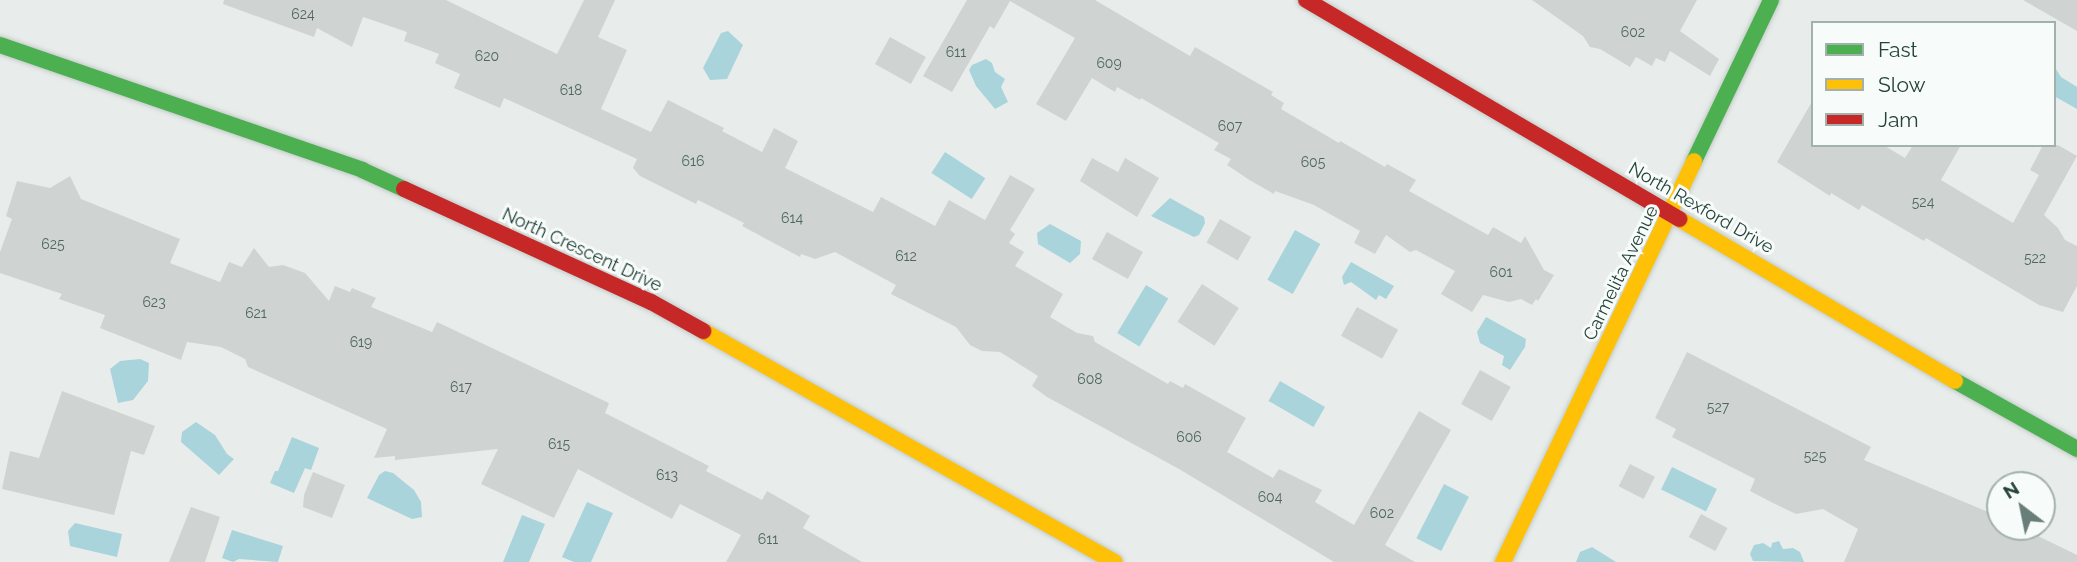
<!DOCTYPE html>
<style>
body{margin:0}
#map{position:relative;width:2077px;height:562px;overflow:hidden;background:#e8edeb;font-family:Raleway,sans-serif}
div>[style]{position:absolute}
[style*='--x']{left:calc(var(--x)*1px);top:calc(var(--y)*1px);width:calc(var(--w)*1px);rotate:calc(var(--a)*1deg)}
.water>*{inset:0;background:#a9d4db;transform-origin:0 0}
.building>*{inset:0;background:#cfd4d2;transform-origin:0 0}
.roads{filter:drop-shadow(0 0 2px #c3cbc8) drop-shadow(0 0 2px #c3cbc8)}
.fast>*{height:16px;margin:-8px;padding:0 8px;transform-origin:8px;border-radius:8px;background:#4caf50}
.slow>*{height:16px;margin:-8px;padding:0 8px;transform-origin:8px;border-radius:8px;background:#ffc107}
.jam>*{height:16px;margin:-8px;padding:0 8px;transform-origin:8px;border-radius:8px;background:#c62828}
span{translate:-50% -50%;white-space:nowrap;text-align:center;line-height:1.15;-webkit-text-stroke:6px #f7fbf9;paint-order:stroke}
.number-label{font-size:14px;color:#506761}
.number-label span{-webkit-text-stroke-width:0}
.street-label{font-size:18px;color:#24423a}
.legend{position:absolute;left:1811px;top:21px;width:245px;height:126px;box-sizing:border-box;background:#f7fbf9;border:2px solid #a3b1ad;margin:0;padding:9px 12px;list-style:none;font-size:21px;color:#24423a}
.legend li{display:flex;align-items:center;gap:14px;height:35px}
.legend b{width:35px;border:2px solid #a3b1ad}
.north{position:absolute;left:1986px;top:471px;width:70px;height:70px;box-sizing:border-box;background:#f7fbf9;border:2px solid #a3b1ad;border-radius:50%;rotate:328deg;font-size:19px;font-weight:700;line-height:28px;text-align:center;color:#24423a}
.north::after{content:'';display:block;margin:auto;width:24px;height:32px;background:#697e78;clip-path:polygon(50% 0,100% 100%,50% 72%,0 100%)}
</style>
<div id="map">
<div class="water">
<div style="clip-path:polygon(728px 31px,743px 45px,727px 79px,710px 80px,703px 68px,721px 33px)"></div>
<div style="clip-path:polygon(986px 59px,992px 63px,995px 72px,1005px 79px,1001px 87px,1008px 102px,995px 109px,976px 86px,969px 70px,972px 65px)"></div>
<div style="clip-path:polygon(2054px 66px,2061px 77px,2077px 87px,2077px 109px,2054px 96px)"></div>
<div style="left:945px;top:152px;width:48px;height:25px;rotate:33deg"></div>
<div style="clip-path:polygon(1170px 198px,1204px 217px,1205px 223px,1199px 235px,1194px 237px,1151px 216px)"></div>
<div style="clip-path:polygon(1050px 224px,1081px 241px,1080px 254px,1070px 263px,1038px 244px,1037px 233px)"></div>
<div style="left:1295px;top:230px;width:29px;height:57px;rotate:29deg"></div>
<div style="clip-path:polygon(1351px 262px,1394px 286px,1386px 299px,1379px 295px,1376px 300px,1351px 282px,1344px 285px,1342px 277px)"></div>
<div style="left:1146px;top:285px;width:26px;height:56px;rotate:31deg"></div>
<div style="clip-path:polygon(1486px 317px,1526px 339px,1525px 347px,1510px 370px,1502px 365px,1504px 356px,1480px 343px,1477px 332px)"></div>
<div style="clip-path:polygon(140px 359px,149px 363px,148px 381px,133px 400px,118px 403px,110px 369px,120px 361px)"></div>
<div style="left:1280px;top:381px;width:52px;height:23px;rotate:30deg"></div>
<div style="clip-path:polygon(196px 422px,215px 435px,227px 454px,234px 459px,219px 475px,181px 442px,182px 432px)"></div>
<div style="clip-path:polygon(292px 437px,319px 448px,311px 470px,305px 468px,294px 493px,270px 483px,275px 471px,278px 471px)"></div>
<div style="left:1672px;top:467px;width:50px;height:25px;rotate:26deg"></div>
<div style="clip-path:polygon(385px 471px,393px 473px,414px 490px,421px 502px,422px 517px,412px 519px,367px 498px,379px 475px)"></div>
<div style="left:1444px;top:484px;width:28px;height:61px;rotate:27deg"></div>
<div style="clip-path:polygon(587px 502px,613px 513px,591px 562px,574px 562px,562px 557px)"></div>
<div style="clip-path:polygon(522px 515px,545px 524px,529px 562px,503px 562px)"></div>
<div style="clip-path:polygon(75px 523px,122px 534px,117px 557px,70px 546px,68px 531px)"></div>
<div style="clip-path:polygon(232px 530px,283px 546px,278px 562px,239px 559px,233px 562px,222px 558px)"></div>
<div style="clip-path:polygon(1779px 541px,1783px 549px,1793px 548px,1800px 552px,1804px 562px,1753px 561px,1750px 554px,1754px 545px,1763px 543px,1771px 548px,1772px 543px)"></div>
<div style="clip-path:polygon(1592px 547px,1616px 562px,1576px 562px,1580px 552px)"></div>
</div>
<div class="building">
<div style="clip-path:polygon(224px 0,446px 0,557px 54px,584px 0,615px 0,598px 37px,627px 50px,601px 109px,651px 132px,668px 100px,724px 128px,722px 131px,762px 152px,774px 128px,798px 141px,785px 168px,873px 212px,881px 197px,935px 226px,949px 200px,985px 220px,1010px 175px,1035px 189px,1010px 230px,1015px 234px,1009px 243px,1024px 252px,1015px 266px,1063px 294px,1050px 317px,1077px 333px,1093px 336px,1095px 342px,1168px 384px,1170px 381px,1183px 388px,1185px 384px,1246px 418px,1227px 452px,1273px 478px,1279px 469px,1322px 490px,1315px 502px,1354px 525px,1419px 411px,1451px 430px,1385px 545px,1415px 562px,1334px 562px,1179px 469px,1047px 397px,1032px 386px,1038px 376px,1000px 352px,982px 351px,970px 345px,956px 327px,891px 294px,896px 285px,835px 252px,815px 259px,801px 254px,800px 257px,742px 226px,744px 223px,698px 200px,696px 204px,640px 176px,633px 168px,637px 159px,504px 98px,500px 108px,454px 88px,460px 74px,435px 63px,439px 54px,404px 41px,407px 32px,363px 17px,352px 47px,317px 28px,314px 37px,223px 4px)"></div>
<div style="clip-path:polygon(967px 0,1095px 0,1190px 56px,1195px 47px,1273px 92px,1271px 95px,1284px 103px,1281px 109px,1339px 143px,1340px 141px,1385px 167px,1387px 164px,1416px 180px,1409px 191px,1488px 235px,1493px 227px,1521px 243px,1525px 236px,1544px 270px,1554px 275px,1538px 301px,1536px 299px,1532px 305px,1521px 299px,1509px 302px,1483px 295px,1472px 312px,1441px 294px,1455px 271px,1416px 250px,1410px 252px,1386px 235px,1375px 254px,1354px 243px,1360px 231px,1314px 205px,1275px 191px,1274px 194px,1251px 181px,1227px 165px,1231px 159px,1214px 150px,1219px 143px,1141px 98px,1140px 100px,1117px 87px,1115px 92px,1092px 78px,1066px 121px,1036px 104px,1075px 38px,1010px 1px,994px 29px,990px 26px,952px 92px,923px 76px)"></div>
<div style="clip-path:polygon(1532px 0,1697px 0,1680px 31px,1719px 59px,1710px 76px,1670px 51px,1665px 62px,1656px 58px,1652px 66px,1636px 57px,1630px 67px,1600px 49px,1590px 47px,1583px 36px)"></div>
<div style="clip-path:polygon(2023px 0,2077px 0,2077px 31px)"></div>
<div style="left:890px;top:37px;width:41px;height:31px;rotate:29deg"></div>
<div style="clip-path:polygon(1813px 100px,1813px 145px,1883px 145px,1905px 158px,1913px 145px,1961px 145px,1941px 180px,2013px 223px,2039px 175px,2030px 170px,2043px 145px,2058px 145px,2077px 156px,2044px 215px,2058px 228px,2065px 240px,2077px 246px,2077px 286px,2063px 312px,2039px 305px,1926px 238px,1924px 241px,1862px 205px,1859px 210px,1831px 193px,1830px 196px,1777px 162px)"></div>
<div style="clip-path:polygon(1092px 158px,1118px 172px,1125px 158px,1159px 178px,1137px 217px,1080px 181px)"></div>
<div style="clip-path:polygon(70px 176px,81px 199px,180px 239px,170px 263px,220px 282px,229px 262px,242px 267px,254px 248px,269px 267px,283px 265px,305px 273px,329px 301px,335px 286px,350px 292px,352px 288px,376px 298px,371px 307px,432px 332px,437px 322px,609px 403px,605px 413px,709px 466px,706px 471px,762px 500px,767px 491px,795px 507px,810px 516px,803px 528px,862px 562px,726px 562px,741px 535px,680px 504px,672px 519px,578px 469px,554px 518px,481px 484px,498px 449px,395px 460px,395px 456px,374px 458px,387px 429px,248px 367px,245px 359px,221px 347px,187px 342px,181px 360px,100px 328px,105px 315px,59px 299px,62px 294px,0 273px,0 252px,12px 219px,6px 216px,17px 181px,50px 188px)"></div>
<div style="left:1220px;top:219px;width:36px;height:27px;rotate:30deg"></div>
<div style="left:1107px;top:232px;width:41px;height:31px;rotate:29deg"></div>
<div style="left:1202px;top:284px;width:44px;height:45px;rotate:33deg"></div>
<div style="left:1357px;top:307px;width:47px;height:33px;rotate:29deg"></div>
<div style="clip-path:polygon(1687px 352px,1871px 447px,1864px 460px,1993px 514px,2000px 517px,2000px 527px,2020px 527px,2077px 555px,2077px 562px,1844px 562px,1858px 529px,1823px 509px,1796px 514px,1773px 503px,1750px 491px,1755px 479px,1672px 437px,1676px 429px,1655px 418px)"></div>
<div style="left:1480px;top:370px;width:35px;height:39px;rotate:29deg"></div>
<div style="clip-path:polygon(62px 391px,155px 426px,144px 455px,131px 451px,114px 515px,2px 489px,10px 451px,39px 458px)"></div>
<div style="left:1630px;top:464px;width:28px;height:25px;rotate:27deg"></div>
<div style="clip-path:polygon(313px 472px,345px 485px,332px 518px,303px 507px,304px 495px)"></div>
<div style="clip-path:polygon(191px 507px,220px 517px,205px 562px,169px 562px)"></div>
<div style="left:1701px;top:514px;width:30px;height:26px;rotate:28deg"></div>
</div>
<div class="roads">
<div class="fast">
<div style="--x:0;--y:45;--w:383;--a:19"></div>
<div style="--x:362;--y:170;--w:46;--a:24.3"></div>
<div style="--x:1694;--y:161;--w:178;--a:-64.4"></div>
<div style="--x:1955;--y:381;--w:140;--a:29.1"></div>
</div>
<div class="slow">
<div style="--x:1679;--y:219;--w:320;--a:30.4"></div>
<div style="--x:703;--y:331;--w:472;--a:29.3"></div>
<div style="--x:1503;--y:562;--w:444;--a:-64.5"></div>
</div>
<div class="jam">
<div style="--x:1306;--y:0;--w:433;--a:30.4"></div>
<div style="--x:404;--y:189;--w:272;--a:24.6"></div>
<div style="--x:651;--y:302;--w:60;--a:29.1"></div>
</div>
</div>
<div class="number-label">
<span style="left:303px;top:14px">624</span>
<span style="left:1633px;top:32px">602</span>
<span style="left:956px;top:52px">611</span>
<span style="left:487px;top:56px">620</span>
<span style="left:1109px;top:63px">609</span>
<span style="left:571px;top:90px">618</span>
<span style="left:1230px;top:126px">607</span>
<span style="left:693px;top:161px">616</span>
<span style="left:1313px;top:162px">605</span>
<span style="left:1923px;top:202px">524</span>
<span style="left:792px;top:218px">614</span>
<span style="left:53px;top:244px">625</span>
<span style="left:906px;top:256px">612</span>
<span style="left:2035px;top:258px">522</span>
<span style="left:1501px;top:272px">601</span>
<span style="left:154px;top:302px">623</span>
<span style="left:256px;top:313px">621</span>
<span style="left:361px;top:342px">619</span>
<span style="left:1090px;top:379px">608</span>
<span style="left:461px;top:387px">617</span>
<span style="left:1718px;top:407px">527</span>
<span style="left:1189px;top:437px">606</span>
<span style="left:559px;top:444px">615</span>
<span style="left:1815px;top:456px">525</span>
<span style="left:667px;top:475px">613</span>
<span style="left:1270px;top:497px">604</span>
<span style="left:1382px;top:513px">602</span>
<span style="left:768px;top:539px">611</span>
</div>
<div class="street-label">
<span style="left:1701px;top:208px;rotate:30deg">North Rexford Drive</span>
<span style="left:582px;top:250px;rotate:25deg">North Crescent Drive</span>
<span style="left:1621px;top:273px;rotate:-64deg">Carmelita Avenue</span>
</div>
<ul class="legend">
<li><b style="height:9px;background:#4caf50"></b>Fast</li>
<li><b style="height:9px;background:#ffc107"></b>Slow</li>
<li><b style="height:9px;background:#c62828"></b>Jam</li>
</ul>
<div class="north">N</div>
</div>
